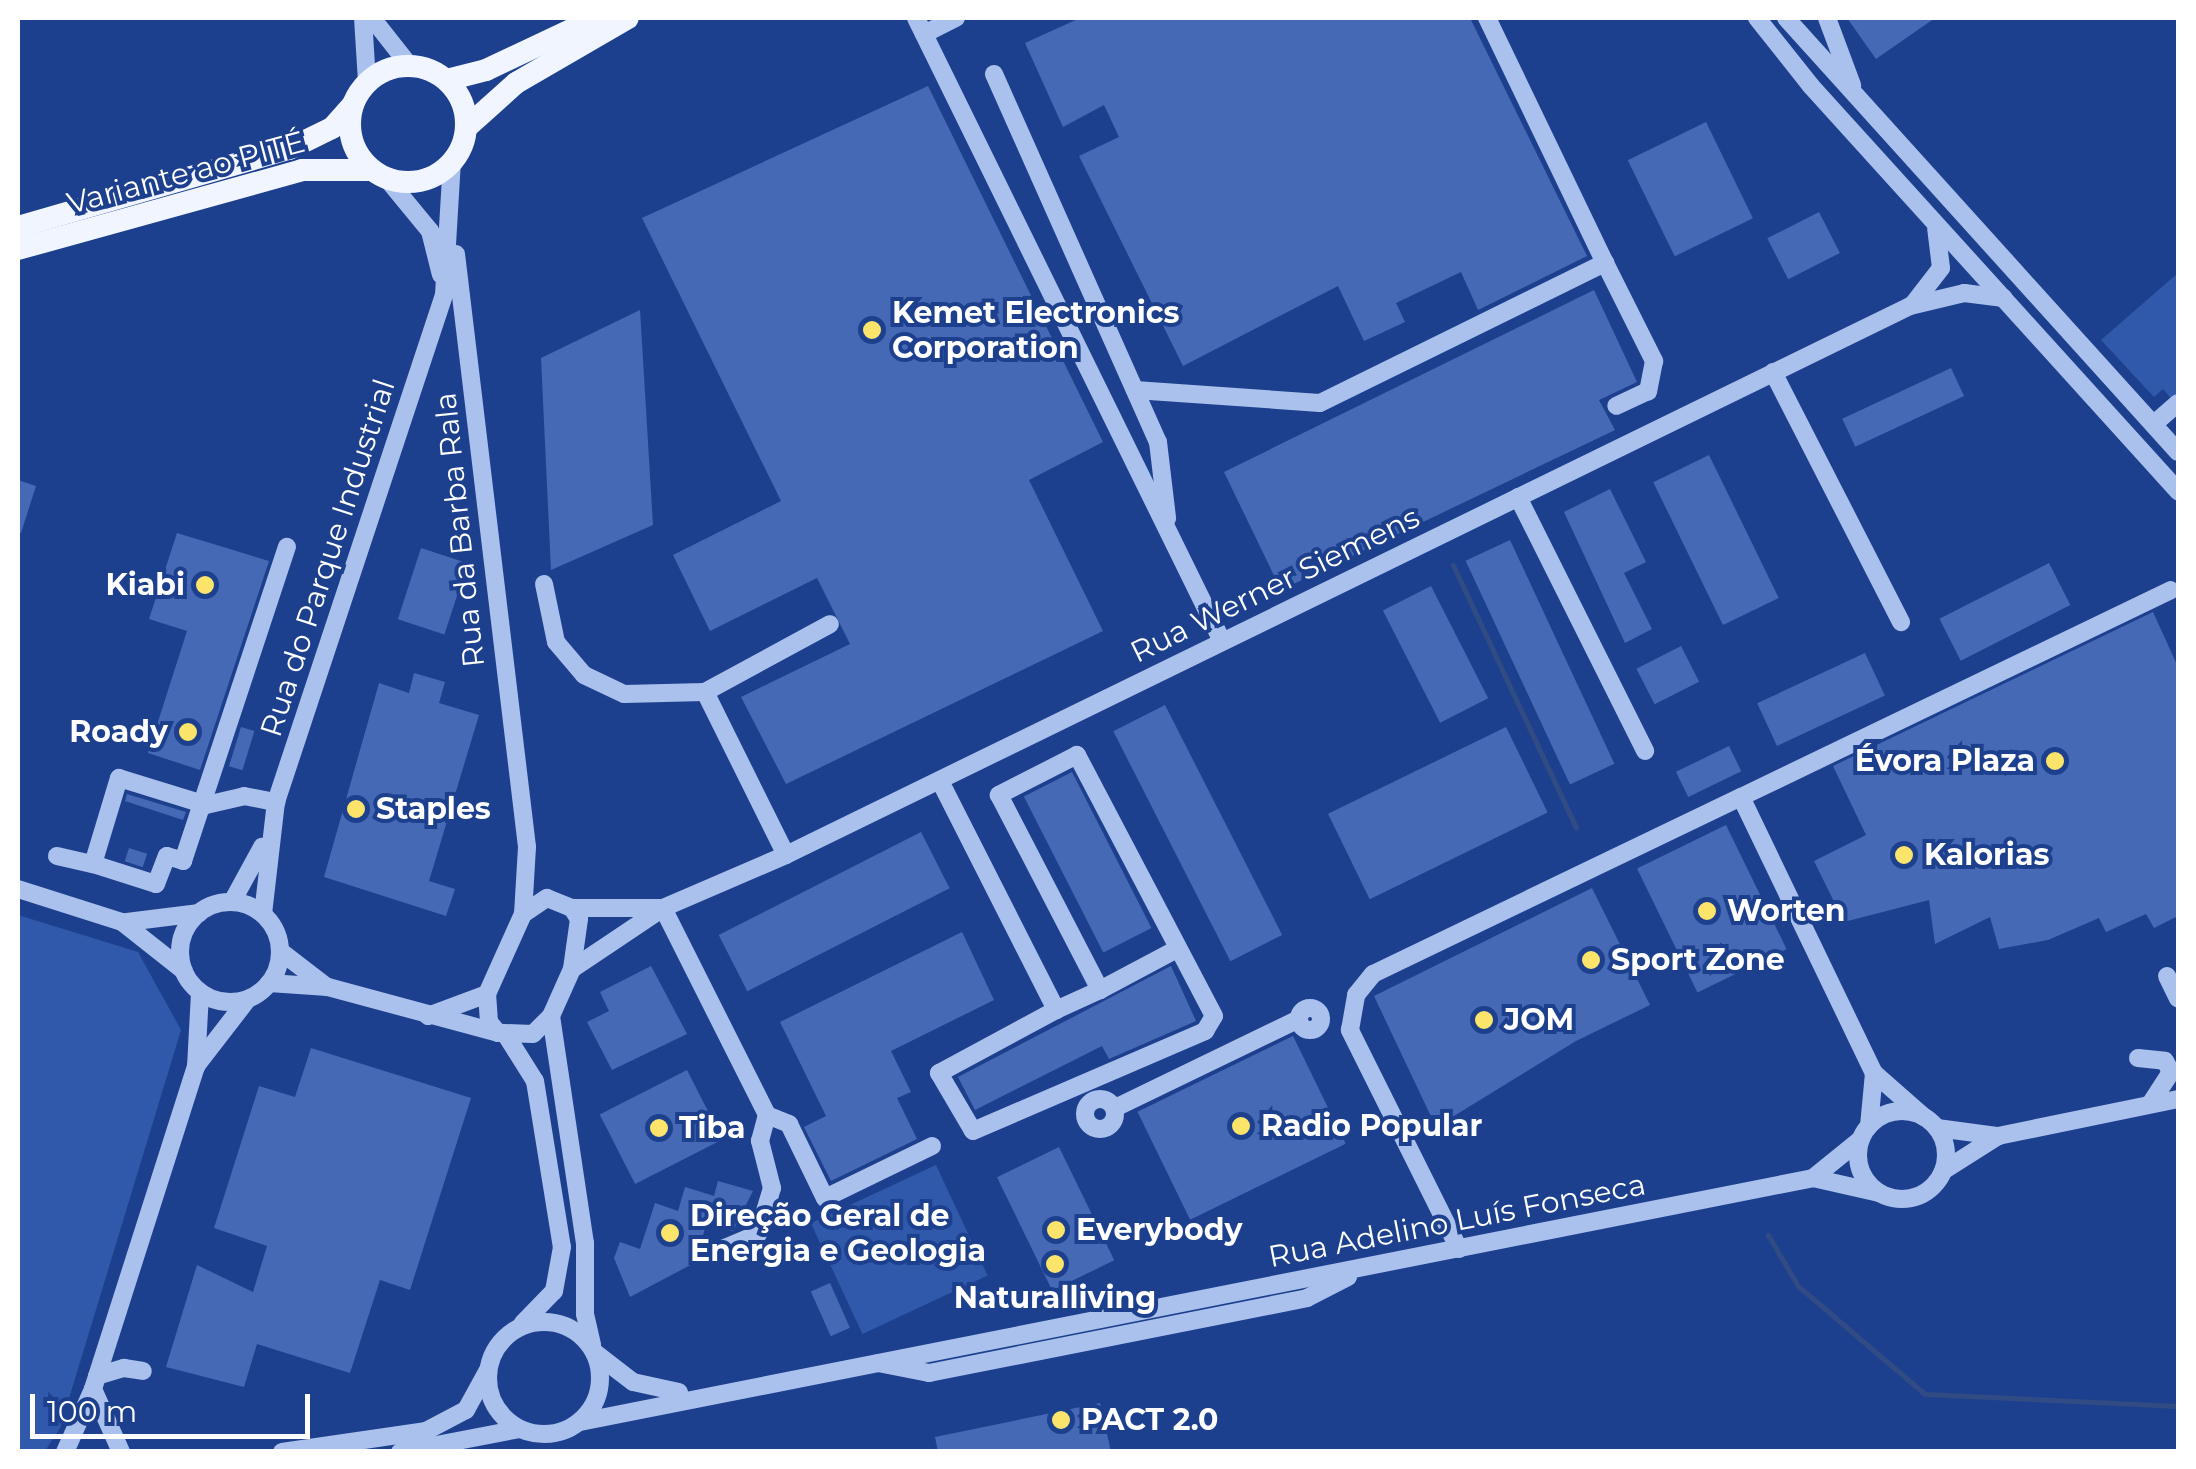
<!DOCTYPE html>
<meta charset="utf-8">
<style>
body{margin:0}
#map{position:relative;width:2196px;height:1469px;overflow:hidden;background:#1d408e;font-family:Montserrat,sans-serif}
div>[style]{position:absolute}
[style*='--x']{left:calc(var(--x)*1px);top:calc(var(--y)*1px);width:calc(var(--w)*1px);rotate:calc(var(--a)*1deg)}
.green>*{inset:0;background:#3159ab;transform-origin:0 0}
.stream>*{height:5px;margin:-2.5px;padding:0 2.5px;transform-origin:2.5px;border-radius:2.5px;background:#314b84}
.building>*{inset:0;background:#4669b5;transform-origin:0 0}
.minor>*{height:18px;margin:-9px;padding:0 9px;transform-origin:9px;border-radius:9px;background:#abc1ed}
.minor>.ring{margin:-9px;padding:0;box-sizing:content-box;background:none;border:18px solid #abc1ed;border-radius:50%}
.major>*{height:22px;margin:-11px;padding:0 11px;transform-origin:11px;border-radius:11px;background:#f1f5ff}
.major>.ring{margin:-11px;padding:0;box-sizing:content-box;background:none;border:22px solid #f1f5ff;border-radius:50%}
.dots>*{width:28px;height:28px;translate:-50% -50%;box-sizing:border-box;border:5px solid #1d408e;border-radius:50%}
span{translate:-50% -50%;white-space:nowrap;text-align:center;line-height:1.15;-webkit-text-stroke:8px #1d408e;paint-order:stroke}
.street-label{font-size:30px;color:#fff}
.poi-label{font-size:30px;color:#fff;font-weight:700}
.left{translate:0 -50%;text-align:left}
.right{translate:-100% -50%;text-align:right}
.frame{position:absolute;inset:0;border:20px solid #fff;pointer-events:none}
.scale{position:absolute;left:30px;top:1394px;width:280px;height:45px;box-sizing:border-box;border:5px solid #fff;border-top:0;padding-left:12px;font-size:30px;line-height:35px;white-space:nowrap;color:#fff;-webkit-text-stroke:8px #1d408e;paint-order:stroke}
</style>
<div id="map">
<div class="green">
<div style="clip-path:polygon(2178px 273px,2178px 407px,2163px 389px,2154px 397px,2101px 340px)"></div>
<div style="clip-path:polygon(18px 915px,138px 952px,181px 1030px,60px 1428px,45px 1451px,18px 1451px)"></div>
<div style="left:936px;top:1165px;width:122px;height:138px;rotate:65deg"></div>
</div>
<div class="stream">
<div style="--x:1453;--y:565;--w:290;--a:64.9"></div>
<div style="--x:1768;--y:1235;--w:59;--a:59.5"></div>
<div style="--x:1798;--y:1286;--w:167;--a:40.4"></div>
<div style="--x:1925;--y:1394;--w:253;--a:2.7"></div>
</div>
<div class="building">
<div style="clip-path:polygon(1080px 18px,1470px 18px,1587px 256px,1478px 310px,1461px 272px,1396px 303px,1405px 322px,1364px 341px,1338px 286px,1183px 366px,1079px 156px,1119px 137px,1104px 105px,1063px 127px,1025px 43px)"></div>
<div style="clip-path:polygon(1847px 18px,1935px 18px,1876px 59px)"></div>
<div style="clip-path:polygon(928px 86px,1103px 442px,1029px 480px,1103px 631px,786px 784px,741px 697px,850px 644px,817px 578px,710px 631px,673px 555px,781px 501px,642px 218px)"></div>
<div style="left:1706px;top:122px;width:107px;height:87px;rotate:64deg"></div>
<div style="left:1819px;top:212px;width:46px;height:58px;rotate:63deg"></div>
<div style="clip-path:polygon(1594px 290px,1637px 382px,1599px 400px,1615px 430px,1281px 590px,1224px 472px)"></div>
<div style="clip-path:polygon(640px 310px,653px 525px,551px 570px,541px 358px)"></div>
<div style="left:1951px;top:368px;width:31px;height:120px;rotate:65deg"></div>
<div style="left:1709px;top:455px;width:159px;height:62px;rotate:64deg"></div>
<div style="clip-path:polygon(18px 480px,36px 486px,21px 533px,18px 533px)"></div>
<div style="clip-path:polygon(1610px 489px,1646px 562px,1624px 573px,1652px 629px,1625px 643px,1564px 512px)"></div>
<div style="clip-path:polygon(177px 533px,269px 561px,200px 770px,148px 753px,187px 631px,149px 619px)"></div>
<div style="left:1510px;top:540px;width:247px;height:49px;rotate:65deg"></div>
<div style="left:421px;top:548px;width:49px;height:75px;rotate:18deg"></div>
<div style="left:2049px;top:563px;width:47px;height:123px;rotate:63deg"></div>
<div style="left:1431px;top:586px;width:126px;height:54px;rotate:63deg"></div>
<div style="clip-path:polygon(2153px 612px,2178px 667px,2178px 916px,2154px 928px,2146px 914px,2106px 932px,2099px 918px,2048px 940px,1999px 949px,1990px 917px,1935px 944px,1929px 900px,1844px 922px,1814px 861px,1866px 835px,1833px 766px)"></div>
<div style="left:1681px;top:646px;width:40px;height:50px;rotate:63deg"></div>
<div style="left:1865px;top:653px;width:47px;height:119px;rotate:65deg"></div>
<div style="clip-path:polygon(414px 673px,445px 682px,439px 703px,479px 715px,429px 881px,455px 889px,446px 916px,324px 877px,379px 683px,409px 693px)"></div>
<div style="left:1165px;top:705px;width:258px;height:58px;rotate:63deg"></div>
<div style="left:241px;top:727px;width:14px;height:41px;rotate:17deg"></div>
<div style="left:1506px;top:727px;width:95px;height:198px;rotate:64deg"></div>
<div style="left:1729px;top:746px;width:28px;height:59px;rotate:64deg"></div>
<div style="left:1072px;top:772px;width:175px;height:54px;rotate:63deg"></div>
<div style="clip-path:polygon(127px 794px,186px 812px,183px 820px,125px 801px)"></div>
<div style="left:1726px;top:825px;width:138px;height:99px;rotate:64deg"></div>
<div style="left:921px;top:832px;width:63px;height:227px;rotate:63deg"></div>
<div style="left:129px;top:848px;width:19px;height:14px;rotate:18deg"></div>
<div style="clip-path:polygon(1592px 888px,1650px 1005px,1576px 1041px,1436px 1127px,1374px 996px)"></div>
<div style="clip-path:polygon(962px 932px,994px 1000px,891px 1051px,911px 1092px,897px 1098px,917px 1139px,831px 1181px,804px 1127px,826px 1116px,780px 1022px)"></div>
<div style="clip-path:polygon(651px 966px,687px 1034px,612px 1070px,587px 1022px,609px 1011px,600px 992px)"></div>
<div style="clip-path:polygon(1171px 966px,1196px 1021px,1109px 1059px,1102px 1046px,975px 1110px,958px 1077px)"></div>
<div style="left:1293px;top:1036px;width:120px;height:173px;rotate:64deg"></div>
<div style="clip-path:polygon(311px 1048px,471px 1098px,410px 1290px,380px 1280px,350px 1373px,257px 1344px,244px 1387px,166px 1367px,197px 1265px,253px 1292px,267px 1246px,214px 1228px,259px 1086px,295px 1097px)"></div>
<div style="left:687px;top:1070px;width:78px;height:98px;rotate:63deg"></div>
<div style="left:1059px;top:1147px;width:126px;height:69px;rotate:64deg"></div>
<div style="clip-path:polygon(718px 1181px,753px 1191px,733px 1231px,706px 1224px,696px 1262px,630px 1297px,614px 1258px,620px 1242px,640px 1249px,655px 1203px,678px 1211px,685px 1187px,714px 1196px)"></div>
<div style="left:830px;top:1283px;width:49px;height:21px;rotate:66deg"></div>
<div style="clip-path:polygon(1100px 1403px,1111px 1452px,938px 1452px,935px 1437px)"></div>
</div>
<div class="minor">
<div style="--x:363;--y:18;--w:64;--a:86.4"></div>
<div style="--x:372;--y:18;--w:60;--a:51.8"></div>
<div style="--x:916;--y:18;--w:694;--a:63.84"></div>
<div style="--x:1757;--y:18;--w:87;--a:51.5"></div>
<div style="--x:1811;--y:86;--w:547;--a:47.82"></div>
<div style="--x:1786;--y:18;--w:585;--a:47.91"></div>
<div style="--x:1827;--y:18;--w:72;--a:69.5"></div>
<div style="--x:924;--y:34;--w:36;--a:-27"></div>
<div style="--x:994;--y:74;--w:403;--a:66"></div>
<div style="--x:1158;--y:442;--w:77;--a:83.2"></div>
<div style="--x:388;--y:180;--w:66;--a:50.5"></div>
<div style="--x:430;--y:231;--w:45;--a:76"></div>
<div style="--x:456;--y:254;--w:597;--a:83.17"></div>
<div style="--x:527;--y:847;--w:67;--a:93.4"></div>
<div style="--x:1605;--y:263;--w:110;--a:63.4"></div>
<div style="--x:1654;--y:361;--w:31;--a:101"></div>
<div style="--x:1648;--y:391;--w:35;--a:155"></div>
<div style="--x:1914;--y:303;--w:44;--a:-52.4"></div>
<div style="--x:1941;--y:268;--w:39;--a:-97"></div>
<div style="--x:1773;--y:372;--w:281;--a:62.9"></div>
<div style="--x:1135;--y:390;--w:185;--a:4"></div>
<div style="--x:1320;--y:403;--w:318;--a:-26.2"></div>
<div style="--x:1605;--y:263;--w:272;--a:-115.7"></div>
<div style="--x:2155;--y:423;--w:30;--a:-41"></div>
<div style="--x:1518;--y:497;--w:284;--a:63.4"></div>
<div style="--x:544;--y:584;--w:59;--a:78.3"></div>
<div style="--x:556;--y:642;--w:43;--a:49.7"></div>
<div style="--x:584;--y:675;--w:44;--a:25.4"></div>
<div style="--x:624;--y:694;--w:81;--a:-1.4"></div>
<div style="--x:940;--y:781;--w:257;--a:63.1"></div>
<div style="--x:1056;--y:1010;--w:133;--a:151.7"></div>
<div style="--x:939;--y:1073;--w:67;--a:59.6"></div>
<div style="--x:973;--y:1131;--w:253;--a:-23.3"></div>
<div style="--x:1205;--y:1031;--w:17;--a:-59"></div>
<div style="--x:1214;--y:1016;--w:295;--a:-117.7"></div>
<div style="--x:1077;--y:755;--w:88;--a:152.9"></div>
<div style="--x:999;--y:795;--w:220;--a:62.6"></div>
<div style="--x:1100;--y:990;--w:87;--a:-28"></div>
<div style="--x:1741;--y:797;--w:477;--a:-25.7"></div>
<div style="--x:786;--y:855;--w:182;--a:-116.4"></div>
<div style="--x:705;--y:692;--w:142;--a:-28.5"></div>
<div style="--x:57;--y:856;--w:37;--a:13"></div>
<div style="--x:93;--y:864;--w:90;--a:-73.2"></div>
<div style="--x:119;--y:778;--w:91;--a:17.2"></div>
<div style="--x:206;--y:805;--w:39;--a:-13"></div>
<div style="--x:244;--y:796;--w:33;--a:11"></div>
<div style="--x:93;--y:864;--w:66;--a:17.6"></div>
<div style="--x:156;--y:884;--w:30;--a:-69"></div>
<div style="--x:167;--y:856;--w:17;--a:17"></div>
<div style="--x:183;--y:861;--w:331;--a:-71.7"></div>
<div style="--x:18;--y:889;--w:109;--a:17.6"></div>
<div style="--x:122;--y:922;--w:79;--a:38.3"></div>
<div style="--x:547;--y:898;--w:27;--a:22"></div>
<div style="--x:572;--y:908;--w:13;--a:58"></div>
<div style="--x:579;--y:919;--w:50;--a:98"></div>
<div style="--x:572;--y:969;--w:51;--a:114.1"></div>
<div style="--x:551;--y:1016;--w:25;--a:135"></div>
<div style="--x:533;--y:1034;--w:35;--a:-178"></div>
<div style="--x:498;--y:1033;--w:14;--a:-129"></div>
<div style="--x:489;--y:1022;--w:28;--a:-94"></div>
<div style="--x:487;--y:994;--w:88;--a:-65.8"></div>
<div style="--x:523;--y:914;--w:29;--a:-34"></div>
<div style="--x:232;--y:902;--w:63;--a:-61.4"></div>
<div class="ring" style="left:180px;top:902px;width:82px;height:82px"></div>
<div style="--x:572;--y:908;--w:91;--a:0"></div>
<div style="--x:663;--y:908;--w:232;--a:63.3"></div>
<div style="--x:263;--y:914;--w:113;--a:-83.4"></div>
<div style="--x:276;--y:802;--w:534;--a:-71.67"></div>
<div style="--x:444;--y:295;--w:134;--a:-86.6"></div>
<div style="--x:127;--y:922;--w:73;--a:-7.1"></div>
<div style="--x:280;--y:951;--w:59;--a:37.5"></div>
<div style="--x:572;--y:969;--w:110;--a:-33.8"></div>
<div style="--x:663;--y:908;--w:134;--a:-23.3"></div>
<div style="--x:786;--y:855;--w:1251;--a:-26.03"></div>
<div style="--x:1910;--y:306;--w:56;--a:-13.5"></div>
<div style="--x:1964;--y:293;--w:40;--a:7.1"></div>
<div style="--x:2167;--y:976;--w:25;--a:64"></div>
<div style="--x:269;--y:983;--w:59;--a:3.9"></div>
<div style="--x:328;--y:987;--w:176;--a:15.1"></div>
<div class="ring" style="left:1299px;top:1008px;width:4px;height:4px"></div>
<div style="--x:1056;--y:1010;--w:48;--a:-24.4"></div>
<div style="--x:428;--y:1016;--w:63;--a:-20.4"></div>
<div style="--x:551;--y:1016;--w:230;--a:81.5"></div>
<div style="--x:585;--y:1243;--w:71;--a:90"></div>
<div style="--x:585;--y:1314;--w:32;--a:77"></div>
<div style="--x:506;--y:1035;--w:54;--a:57.8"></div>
<div style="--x:535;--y:1081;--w:168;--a:80.8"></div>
<div style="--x:562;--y:1247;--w:45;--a:100.3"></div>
<div style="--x:554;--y:1291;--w:45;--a:134.1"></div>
<div style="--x:2138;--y:1058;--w:27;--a:6"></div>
<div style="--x:2165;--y:1061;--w:13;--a:61"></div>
<div style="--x:2171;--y:1072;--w:38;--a:123"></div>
<div style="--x:196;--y:1066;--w:83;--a:-52.3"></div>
<div class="ring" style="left:1085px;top:1099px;width:12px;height:12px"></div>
<div style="--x:1115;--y:1108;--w:204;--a:-25.8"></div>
<div class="ring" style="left:1858px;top:1111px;width:70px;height:70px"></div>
<div style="--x:767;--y:1115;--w:24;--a:22"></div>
<div style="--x:789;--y:1124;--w:82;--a:64.1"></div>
<div style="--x:825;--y:1198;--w:119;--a:-25.9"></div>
<div style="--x:1869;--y:1126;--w:53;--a:-84.6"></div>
<div style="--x:1937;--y:1128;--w:62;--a:7.5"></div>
<div style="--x:1998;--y:1136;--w:184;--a:-11.6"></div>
<div style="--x:1943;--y:1171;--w:65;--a:-32.5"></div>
<div style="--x:1813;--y:1178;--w:62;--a:-39.1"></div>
<div style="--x:1459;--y:1249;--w:245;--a:-116.5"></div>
<div style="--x:1350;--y:1030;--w:36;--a:-80"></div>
<div style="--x:1356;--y:995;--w:27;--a:-51"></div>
<div style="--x:1373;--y:974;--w:408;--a:-25.7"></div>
<div style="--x:1741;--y:797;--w:306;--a:64.3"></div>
<div style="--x:1874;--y:1073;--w:67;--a:41.3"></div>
<div style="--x:708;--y:1255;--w:54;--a:-22.8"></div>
<div style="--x:758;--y:1234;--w:48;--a:-73.1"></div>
<div style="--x:772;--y:1188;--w:49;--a:-104.3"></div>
<div style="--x:760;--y:1141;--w:27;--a:-75"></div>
<div class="ring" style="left:488px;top:1322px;width:94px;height:94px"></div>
<div style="--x:594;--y:1352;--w:49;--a:37.6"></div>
<div style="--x:633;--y:1382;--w:47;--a:12.3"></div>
<div style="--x:878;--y:1363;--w:52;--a:11.1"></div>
<div style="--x:929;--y:1373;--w:385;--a:-11.2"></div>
<div style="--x:1307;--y:1298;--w:46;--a:-27.1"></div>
<div style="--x:97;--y:1376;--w:28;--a:-17"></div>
<div style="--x:124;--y:1368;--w:19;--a:9"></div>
<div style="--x:93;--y:1389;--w:69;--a:66"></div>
<div style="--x:580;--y:1422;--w:1257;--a:-11.19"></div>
<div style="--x:1813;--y:1178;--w:68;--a:12.8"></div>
<div style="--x:65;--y:1452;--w:69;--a:-66"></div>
<div style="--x:93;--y:1389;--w:338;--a:-72.3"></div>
<div style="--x:196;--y:1067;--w:75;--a:-86.9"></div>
<div style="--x:282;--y:1452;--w:146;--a:-8.3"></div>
<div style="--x:426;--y:1431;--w:45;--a:-27.7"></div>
<div style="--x:466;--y:1410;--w:46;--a:-61.2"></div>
<div style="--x:400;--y:1452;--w:121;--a:-10.9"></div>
</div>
<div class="major">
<div class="ring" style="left:350px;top:66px;width:94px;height:94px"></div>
<div style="--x:447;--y:80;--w:40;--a:-14.4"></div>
<div style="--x:486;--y:70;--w:122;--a:-25.3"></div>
<div style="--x:467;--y:127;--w:66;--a:-41.9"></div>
<div style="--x:516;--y:83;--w:129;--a:-30.1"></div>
<div style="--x:18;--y:227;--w:282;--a:-16.1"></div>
<div style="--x:289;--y:149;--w:48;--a:-26"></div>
<div style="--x:332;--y:128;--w:30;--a:-48"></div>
<div style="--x:18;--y:249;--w:295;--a:-15.5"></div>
<div style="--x:302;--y:170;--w:69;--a:0"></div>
</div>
<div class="dots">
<div style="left:872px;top:330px;background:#fce46a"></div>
<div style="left:205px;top:585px;background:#fce46a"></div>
<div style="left:188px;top:732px;background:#fce46a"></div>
<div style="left:2055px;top:761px;background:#fce46a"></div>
<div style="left:356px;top:809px;background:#fce46a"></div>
<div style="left:1904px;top:855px;background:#fce46a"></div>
<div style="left:1707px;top:911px;background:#fce46a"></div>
<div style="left:1591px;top:960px;background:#fce46a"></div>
<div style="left:1484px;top:1020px;background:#fce46a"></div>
<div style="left:1241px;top:1126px;background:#fce46a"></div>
<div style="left:659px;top:1128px;background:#fce46a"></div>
<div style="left:1056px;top:1230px;background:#fce46a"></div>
<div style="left:670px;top:1233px;background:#fce46a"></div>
<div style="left:1055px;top:1264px;background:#fce46a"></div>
<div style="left:1061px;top:1420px;background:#fce46a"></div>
</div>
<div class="street-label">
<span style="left:186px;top:173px;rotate:-15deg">Variante ao PITÉ</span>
<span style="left:460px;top:530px;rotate:-96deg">Rua da Barba Rala</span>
<span style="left:328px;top:558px;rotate:-72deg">Rua do Parque Industrial</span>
<span style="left:1275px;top:585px;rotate:-26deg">Rua Werner Siemens</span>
<span style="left:1457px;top:1221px;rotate:-11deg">Rua Adelino Luís Fonseca</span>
</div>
<div class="poi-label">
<span class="left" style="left:892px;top:330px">Kemet Electronics<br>Corporation</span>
<span class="right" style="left:185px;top:585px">Kiabi</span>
<span class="right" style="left:168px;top:732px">Roady</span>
<span class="right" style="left:2035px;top:761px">Évora Plaza</span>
<span class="left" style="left:376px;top:809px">Staples</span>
<span class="left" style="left:1924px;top:855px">Kalorias</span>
<span class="left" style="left:1727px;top:911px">Worten</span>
<span class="left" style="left:1611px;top:960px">Sport Zone</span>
<span class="left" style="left:1504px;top:1020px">JOM</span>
<span class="left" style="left:1261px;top:1126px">Radio Popular</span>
<span class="left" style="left:679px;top:1128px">Tiba</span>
<span class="left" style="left:690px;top:1233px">Direção Geral de<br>Energia e Geologia</span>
<span class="left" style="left:1076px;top:1230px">Everybody</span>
<span style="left:1055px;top:1298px">Naturalliving</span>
<span class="left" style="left:1081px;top:1420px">PACT 2.0</span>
</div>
<div class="frame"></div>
<div class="scale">100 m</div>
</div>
